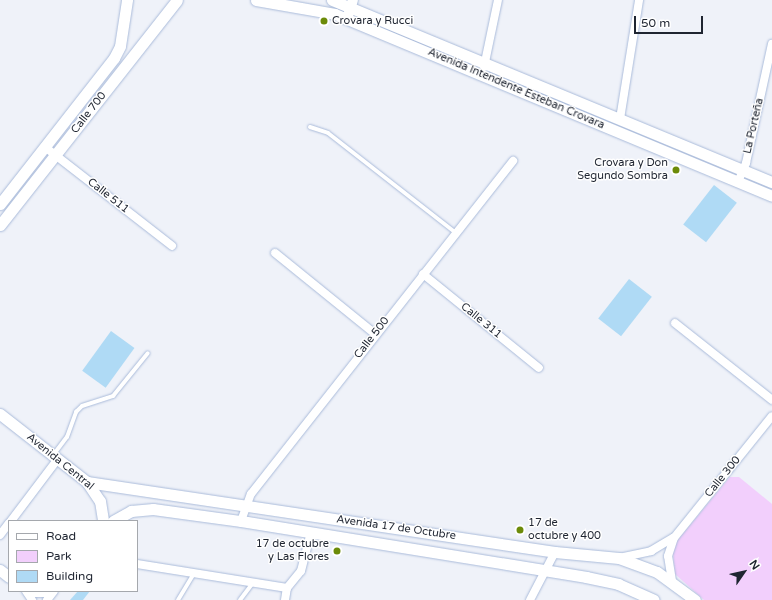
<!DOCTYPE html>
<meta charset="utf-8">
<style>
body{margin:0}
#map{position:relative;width:772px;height:600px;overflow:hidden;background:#eff2f9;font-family:"Varela Round",sans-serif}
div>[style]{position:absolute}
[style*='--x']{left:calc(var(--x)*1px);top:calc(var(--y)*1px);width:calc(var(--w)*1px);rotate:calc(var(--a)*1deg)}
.green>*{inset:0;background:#f2cffc}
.building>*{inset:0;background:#afdaf5;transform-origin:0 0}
.roads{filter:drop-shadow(0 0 1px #aabbda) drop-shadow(0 0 1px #aabbda)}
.service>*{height:4px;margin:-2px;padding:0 2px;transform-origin:2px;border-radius:2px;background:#fff}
.minor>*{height:8px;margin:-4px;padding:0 4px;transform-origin:4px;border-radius:4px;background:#fff}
.tertiary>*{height:10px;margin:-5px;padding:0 5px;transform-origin:5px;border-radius:5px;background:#fff}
.secondary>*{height:11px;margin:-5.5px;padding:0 5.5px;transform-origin:5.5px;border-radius:5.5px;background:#fff}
.dots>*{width:11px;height:11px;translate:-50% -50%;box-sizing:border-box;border:2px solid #fff;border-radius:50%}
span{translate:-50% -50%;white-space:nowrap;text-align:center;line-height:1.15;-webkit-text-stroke:3px #fff;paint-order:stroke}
.poi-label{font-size:11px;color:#1f2531}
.left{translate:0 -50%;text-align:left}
.right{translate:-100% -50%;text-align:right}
.street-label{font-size:11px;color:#1f2531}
.legend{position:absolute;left:8px;top:520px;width:130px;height:72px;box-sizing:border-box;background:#fff;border:1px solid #a5a8ad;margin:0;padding:5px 7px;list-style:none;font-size:12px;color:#1f2531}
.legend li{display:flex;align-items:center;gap:8px;height:20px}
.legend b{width:20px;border:1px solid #a5a8ad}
.north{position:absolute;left:724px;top:552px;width:40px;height:40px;-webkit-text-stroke:3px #fff;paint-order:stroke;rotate:56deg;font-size:11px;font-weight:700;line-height:16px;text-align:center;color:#1f2531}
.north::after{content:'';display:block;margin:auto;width:14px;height:18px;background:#1f2531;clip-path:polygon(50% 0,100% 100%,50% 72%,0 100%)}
.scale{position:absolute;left:634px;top:16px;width:69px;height:18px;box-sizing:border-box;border:2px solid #1f2531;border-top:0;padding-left:5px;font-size:12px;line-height:14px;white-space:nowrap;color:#1f2531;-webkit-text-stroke:3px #fff;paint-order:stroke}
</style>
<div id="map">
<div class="green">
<div style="clip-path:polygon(730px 477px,739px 477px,772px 504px,772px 600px,704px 600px,675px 574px,673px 553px,676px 542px)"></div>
</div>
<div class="building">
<div style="left:714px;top:185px;width:29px;height:50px;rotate:38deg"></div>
<div style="left:629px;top:279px;width:29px;height:50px;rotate:38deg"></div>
<div style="left:111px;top:331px;width:29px;height:49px;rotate:36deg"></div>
<div style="clip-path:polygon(78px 591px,90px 591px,83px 600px,70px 600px)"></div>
</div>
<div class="roads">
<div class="service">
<div style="--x:310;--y:127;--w:19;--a:18"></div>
<div style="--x:328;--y:133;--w:162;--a:38"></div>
<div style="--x:54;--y:454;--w:21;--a:-53"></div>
<div style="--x:67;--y:437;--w:27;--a:-70"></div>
<div style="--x:76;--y:412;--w:8;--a:-45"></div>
<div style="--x:82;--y:406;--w:33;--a:-18"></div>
<div style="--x:113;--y:396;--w:55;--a:-50.9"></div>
<div style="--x:178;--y:600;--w:31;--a:-59"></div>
<div style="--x:240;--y:600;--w:21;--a:-53"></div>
</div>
<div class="minor">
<div style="--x:484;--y:67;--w:68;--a:-78.2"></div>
<div style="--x:620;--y:119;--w:121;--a:-80.9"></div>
<div style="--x:45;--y:147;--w:161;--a:37.9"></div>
<div style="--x:738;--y:182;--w:21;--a:-67"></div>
<div style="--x:746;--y:163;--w:122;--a:-77.7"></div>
<div style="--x:275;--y:253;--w:129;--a:39"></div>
<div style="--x:423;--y:274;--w:149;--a:39"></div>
<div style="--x:675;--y:323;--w:124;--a:38.4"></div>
<div style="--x:11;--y:521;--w:76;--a:-53"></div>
<div style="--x:241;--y:521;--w:29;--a:-70"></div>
<div style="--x:251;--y:494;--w:424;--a:-51.8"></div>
<div style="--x:0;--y:535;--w:15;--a:-53"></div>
<div style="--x:619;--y:558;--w:33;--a:-12"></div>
<div style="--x:651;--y:551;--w:26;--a:-31"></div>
<div style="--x:137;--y:564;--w:152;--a:9.1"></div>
<div style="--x:287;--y:588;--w:22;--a:-51"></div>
<div style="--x:301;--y:571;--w:40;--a:-75.6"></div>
<div style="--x:672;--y:581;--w:25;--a:-99"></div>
<div style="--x:668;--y:556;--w:19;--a:-72"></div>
<div style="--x:674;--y:538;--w:156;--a:-51.2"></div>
<div style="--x:26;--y:591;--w:11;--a:56"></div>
<div style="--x:47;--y:600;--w:11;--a:-52"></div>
<div style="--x:285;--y:600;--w:12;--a:-81"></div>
<div style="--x:530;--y:600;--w:54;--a:-62.5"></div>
</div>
<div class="tertiary">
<div style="--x:348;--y:16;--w:17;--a:-73"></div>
</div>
<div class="secondary">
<div style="--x:256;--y:0;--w:80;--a:10"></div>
<div style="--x:335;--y:14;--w:473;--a:22.6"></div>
<div style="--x:332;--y:0;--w:476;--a:22.5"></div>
<div style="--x:0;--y:204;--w:185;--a:-52"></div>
<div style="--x:114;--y:58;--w:13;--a:-63"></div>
<div style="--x:120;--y:46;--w:47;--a:-81.3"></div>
<div style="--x:0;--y:225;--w:286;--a:-51.8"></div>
<div style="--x:0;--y:414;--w:110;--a:38"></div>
<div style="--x:87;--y:482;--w:23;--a:56"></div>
<div style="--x:100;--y:501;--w:20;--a:81"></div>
<div style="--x:87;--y:482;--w:473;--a:8.5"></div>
<div style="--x:555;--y:552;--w:64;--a:5.4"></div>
<div style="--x:619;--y:558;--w:40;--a:20.2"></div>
<div style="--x:657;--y:572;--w:47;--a:36.4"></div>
<div style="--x:113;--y:521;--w:21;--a:-29"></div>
<div style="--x:131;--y:511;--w:22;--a:-5"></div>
<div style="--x:153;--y:509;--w:89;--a:7.8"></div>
<div style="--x:241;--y:521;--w:350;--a:9.2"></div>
<div style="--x:586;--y:577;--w:33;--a:12"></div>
<div style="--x:618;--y:584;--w:39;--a:24"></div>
<div style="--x:0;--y:570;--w:11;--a:38"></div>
<div style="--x:31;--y:591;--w:15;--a:0"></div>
</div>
</div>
<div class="dots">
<div style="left:324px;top:21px;background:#6c8b09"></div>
<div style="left:676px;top:170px;background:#6c8b09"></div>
<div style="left:520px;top:530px;background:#6c8b09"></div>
<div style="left:337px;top:551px;background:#6c8b09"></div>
</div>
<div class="poi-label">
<span class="left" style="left:332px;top:21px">Crovara y Rucci</span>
<span class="right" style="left:668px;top:170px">Crovara y Don<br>Segundo Sombra</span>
<span class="left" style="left:528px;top:530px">17 de<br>octubre y 400</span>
<span class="right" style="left:329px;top:551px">17 de octubre<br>y Las Flores</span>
</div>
<div class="street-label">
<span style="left:516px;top:89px;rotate:23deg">Avenida Intendente Esteban Crovara</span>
<span style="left:89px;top:113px;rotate:-52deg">Calle 700</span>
<span style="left:754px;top:126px;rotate:-77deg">La Porteña</span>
<span style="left:108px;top:196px;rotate:38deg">Calle 511</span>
<span style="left:481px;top:321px;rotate:39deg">Calle 311</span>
<span style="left:372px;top:338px;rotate:-52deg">Calle 500</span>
<span style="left:60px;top:462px;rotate:39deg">Avenida Central</span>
<span style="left:723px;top:477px;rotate:-51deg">Calle 300</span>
<span style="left:396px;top:528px;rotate:8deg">Avenida 17 de Octubre</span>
</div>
<ul class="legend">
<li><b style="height:5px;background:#fff"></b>Road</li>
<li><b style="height:11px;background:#f2cffc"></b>Park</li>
<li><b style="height:11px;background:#afdaf5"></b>Building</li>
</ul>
<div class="north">N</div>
<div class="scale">50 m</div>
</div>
